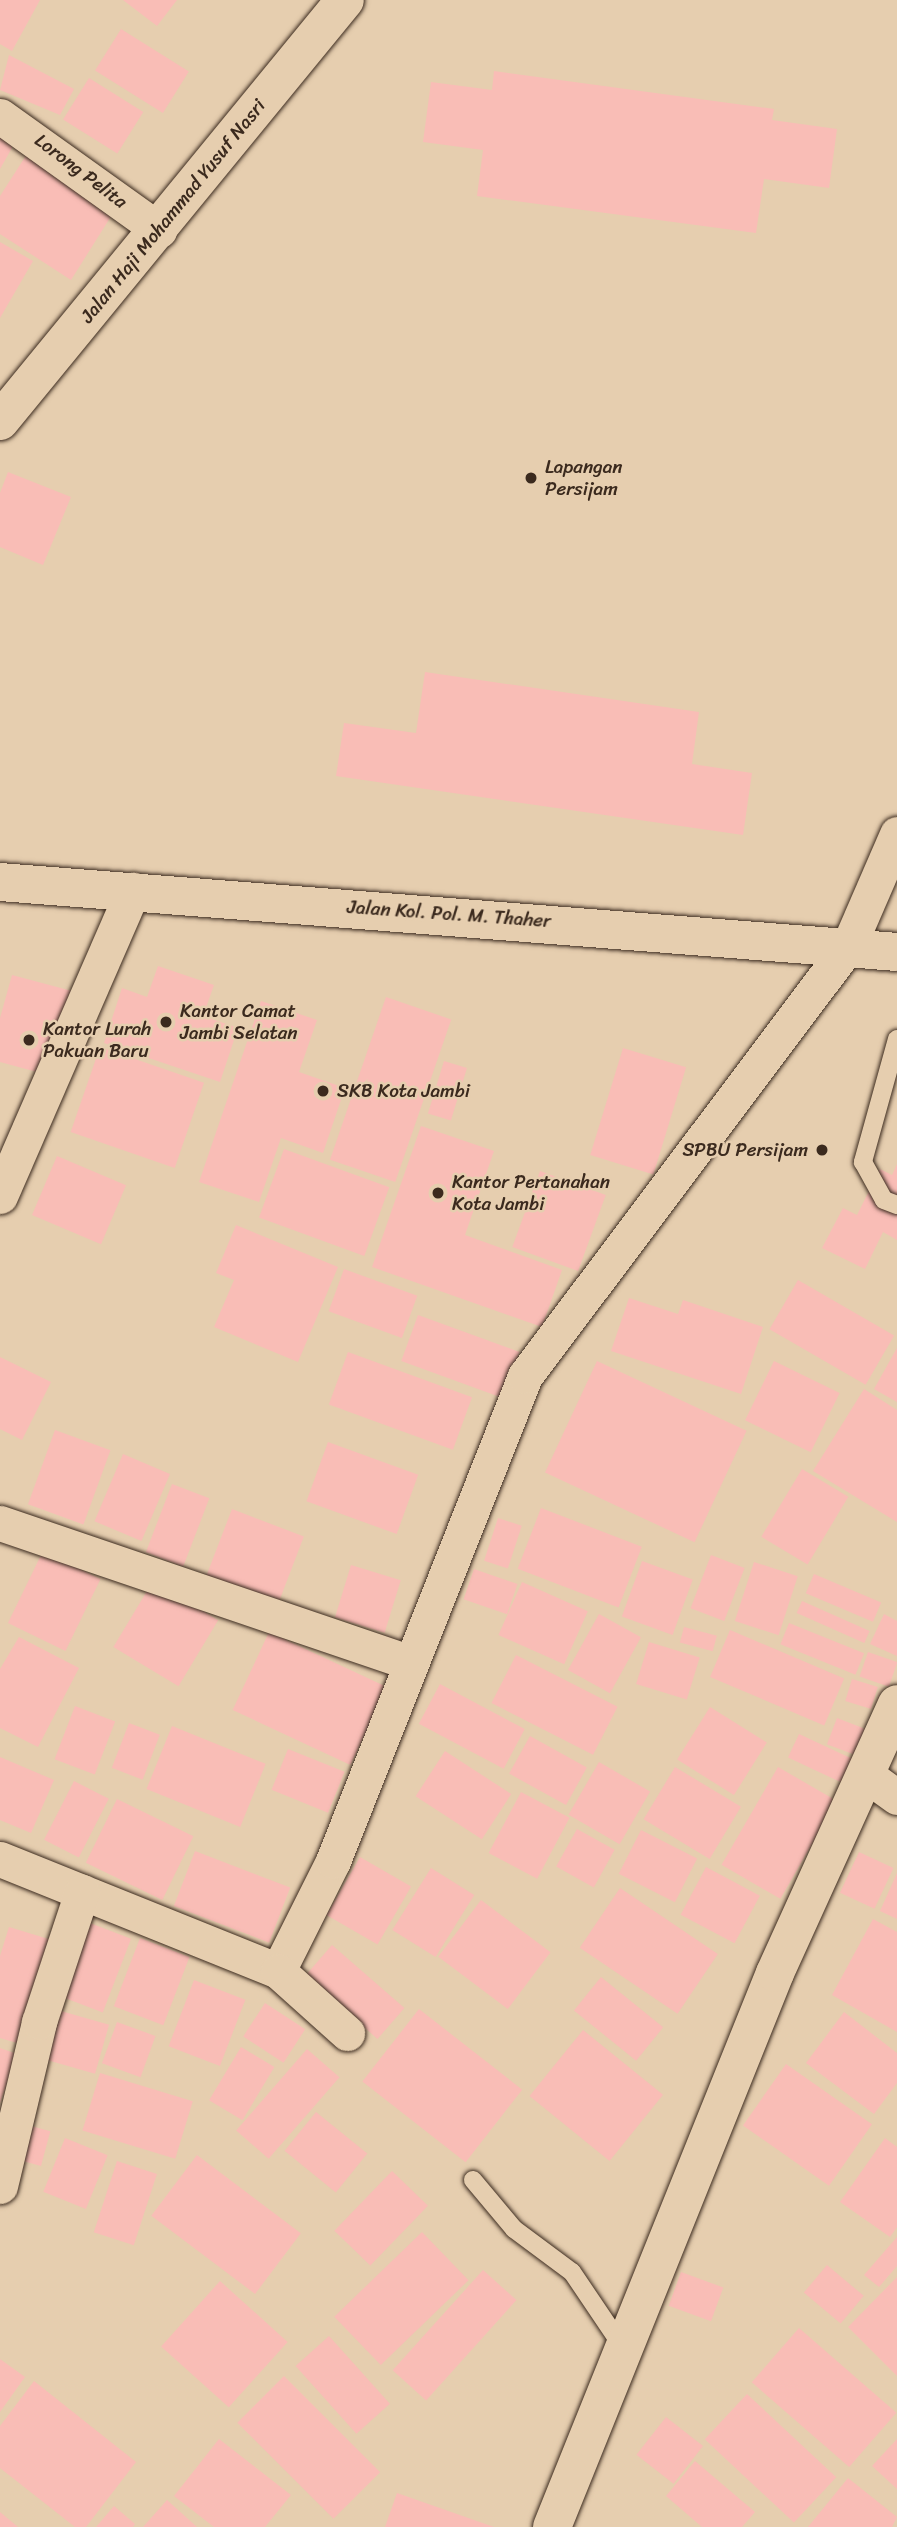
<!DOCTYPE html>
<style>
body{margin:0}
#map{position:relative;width:897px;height:2527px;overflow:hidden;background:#e6ceaf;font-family:Sriracha,sans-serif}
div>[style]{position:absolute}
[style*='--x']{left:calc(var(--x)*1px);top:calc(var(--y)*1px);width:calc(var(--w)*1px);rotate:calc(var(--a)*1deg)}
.building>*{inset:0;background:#f9bdb6;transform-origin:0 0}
.roads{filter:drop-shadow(0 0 2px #3b2a1e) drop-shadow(0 0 2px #3b2a1e)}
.lane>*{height:18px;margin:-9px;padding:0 9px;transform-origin:9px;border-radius:9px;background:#e6ceaf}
.street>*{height:35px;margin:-17.5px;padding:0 17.5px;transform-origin:17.5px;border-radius:17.5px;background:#e6ceaf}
.secondary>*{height:38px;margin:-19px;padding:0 19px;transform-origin:19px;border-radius:19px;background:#e6ceaf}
.dots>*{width:19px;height:19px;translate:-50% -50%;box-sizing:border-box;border:4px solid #e6ceaf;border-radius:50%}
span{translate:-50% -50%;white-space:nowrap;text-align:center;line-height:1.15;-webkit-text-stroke:5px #e6ceaf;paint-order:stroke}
.street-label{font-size:19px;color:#3b2a1e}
.poi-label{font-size:19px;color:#3b2a1e}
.left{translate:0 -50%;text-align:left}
.right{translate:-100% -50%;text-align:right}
</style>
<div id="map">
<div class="building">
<div style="clip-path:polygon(0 0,40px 0,12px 51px,0 44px)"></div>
<div style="clip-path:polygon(123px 0,177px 0,157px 26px)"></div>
<div style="left:121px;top:29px;width:80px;height:49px;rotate:32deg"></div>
<div style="clip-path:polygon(9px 55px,74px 89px,60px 115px,0 90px)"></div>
<div style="clip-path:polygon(494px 71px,774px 109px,772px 120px,837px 129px,829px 188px,764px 179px,756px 233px,477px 196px,483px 150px,423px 142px,431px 82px,492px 90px)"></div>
<div style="left:89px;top:78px;width:64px;height:49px;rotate:32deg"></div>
<div style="clip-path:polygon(0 129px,17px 139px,0 169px)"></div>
<div style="clip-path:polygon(27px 154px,115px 210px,71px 280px,0 234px,0 196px)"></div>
<div style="clip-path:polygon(0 242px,33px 261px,0 318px)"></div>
<div style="clip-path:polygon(8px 472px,71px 497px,43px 565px,0 547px,0 493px)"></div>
<div style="clip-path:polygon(425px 672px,699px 712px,692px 764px,752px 773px,743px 835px,336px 776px,344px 723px,416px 733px)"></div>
<div style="clip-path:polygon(158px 966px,214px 985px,203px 1016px,238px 1028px,220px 1082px,104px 1043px,122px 988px,147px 997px)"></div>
<div style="clip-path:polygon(12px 975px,72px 991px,48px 1075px,0 1062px,0 1018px)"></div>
<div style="left:386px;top:997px;width:69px;height:172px;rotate:19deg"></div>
<div style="clip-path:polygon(261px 1001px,317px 1020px,299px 1072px,345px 1088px,323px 1153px,281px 1138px,259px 1202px,199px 1182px)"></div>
<div style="left:100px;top:1047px;width:110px;height:90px;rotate:19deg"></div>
<div style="left:623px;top:1048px;width:66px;height:112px;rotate:17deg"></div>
<div style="left:444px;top:1061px;width:24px;height:55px;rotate:17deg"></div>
<div style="clip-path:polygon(421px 1126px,494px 1151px,465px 1235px,562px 1270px,542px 1327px,372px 1267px)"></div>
<div style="left:284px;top:1149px;width:112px;height:73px;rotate:20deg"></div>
<div style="left:57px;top:1156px;width:75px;height:64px;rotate:23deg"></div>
<div style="clip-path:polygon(897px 1164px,897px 1240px,883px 1232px,865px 1269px,822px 1248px,843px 1208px,857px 1215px,880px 1169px,892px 1175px)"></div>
<div style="left:540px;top:1171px;width:70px;height:81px;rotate:20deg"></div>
<div style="clip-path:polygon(236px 1225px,338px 1267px,298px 1362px,214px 1327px,234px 1280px,216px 1273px)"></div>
<div style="left:344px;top:1269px;width:78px;height:45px;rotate:20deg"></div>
<div style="left:798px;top:1280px;width:111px;height:57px;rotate:30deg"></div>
<div style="clip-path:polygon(629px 1298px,678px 1314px,683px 1300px,763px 1327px,741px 1394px,611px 1351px)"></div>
<div style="left:418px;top:1315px;width:108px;height:49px;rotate:20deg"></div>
<div style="clip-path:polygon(897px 1348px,897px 1402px,874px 1389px)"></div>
<div style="left:348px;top:1352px;width:132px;height:56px;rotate:20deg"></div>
<div style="clip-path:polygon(0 1357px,51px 1382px,22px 1440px,0 1429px)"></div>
<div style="left:597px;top:1361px;width:165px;height:123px;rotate:25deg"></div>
<div style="left:774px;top:1361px;width:73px;height:66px;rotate:26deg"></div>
<div style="clip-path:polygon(864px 1389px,897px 1410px,897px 1522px,813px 1471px)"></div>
<div style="left:55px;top:1430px;width:59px;height:79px;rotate:20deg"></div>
<div style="left:328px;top:1442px;width:96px;height:63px;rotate:20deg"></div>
<div style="left:123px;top:1454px;width:51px;height:73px;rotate:23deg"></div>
<div style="left:802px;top:1469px;width:54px;height:79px;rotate:31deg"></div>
<div style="left:172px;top:1484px;width:40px;height:73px;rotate:21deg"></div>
<div style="left:541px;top:1508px;width:108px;height:65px;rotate:21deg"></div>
<div style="left:232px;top:1509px;width:77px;height:78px;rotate:21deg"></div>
<div style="left:498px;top:1518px;width:25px;height:45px;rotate:18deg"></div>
<div style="left:43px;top:1551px;width:64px;height:80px;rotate:26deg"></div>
<div style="left:711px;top:1555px;width:36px;height:57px;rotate:21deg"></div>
<div style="left:642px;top:1561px;width:54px;height:59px;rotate:20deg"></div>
<div style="left:754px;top:1562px;width:46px;height:62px;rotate:18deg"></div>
<div style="left:351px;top:1565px;width:52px;height:55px;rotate:17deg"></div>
<div style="left:474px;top:1569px;width:46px;height:32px;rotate:19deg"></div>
<div style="left:814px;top:1574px;width:73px;height:21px;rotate:23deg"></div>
<div style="left:153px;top:1581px;width:76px;height:77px;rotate:31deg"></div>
<div style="left:522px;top:1582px;width:72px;height:58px;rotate:24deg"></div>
<div style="left:802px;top:1601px;width:74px;height:13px;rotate:24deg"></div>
<div style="left:599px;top:1614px;width:48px;height:64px;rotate:29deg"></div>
<div style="clip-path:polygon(884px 1614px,897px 1621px,897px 1656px,870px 1644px)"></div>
<div style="left:789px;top:1623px;width:81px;height:23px;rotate:22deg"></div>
<div style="left:684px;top:1627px;width:34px;height:16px;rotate:15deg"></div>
<div style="left:730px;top:1630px;width:124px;height:51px;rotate:23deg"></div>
<div style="left:269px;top:1632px;width:130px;height:86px;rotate:25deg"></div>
<div style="clip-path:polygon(19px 1637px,79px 1668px,38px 1747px,0 1728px,0 1669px)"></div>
<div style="left:649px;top:1642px;width:53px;height:44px;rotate:17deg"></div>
<div style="left:868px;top:1652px;width:31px;height:26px;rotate:19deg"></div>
<div style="left:516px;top:1655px;width:114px;height:54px;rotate:27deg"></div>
<div style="left:852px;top:1679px;width:27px;height:23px;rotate:17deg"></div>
<div style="left:440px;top:1684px;width:96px;height:45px;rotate:28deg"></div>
<div style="left:75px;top:1706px;width:43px;height:57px;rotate:21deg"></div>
<div style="left:710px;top:1707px;width:67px;height:62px;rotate:32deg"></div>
<div style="left:837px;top:1718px;width:36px;height:28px;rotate:21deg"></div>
<div style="left:129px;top:1723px;width:33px;height:48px;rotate:21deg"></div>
<div style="left:172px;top:1726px;width:101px;height:68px;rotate:22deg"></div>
<div style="left:799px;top:1734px;width:68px;height:26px;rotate:25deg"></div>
<div style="left:530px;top:1736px;width:65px;height:43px;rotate:29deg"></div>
<div style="left:288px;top:1749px;width:61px;height:44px;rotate:22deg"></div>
<div style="left:445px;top:1751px;width:79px;height:54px;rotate:33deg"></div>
<div style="clip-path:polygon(0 1757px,54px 1780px,31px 1833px,0 1820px)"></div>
<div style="left:599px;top:1762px;width:59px;height:61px;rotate:30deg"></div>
<div style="left:675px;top:1767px;width:77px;height:61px;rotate:31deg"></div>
<div style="left:778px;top:1767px;width:68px;height:113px;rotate:30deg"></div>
<div style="left:74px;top:1781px;width:39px;height:66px;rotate:27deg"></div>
<div style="left:521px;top:1792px;width:55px;height:69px;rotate:28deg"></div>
<div style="left:117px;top:1799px;width:85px;height:71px;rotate:26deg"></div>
<div style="left:577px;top:1829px;width:43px;height:43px;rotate:29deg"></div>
<div style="left:641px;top:1830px;width:63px;height:49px;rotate:27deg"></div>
<div style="left:195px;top:1851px;width:102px;height:59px;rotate:21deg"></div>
<div style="left:859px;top:1852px;width:38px;height:45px;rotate:25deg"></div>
<div style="left:360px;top:1857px;width:59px;height:67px;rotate:30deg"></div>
<div style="left:706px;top:1867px;width:61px;height:54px;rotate:28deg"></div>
<div style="left:431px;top:1868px;width:51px;height:73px;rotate:32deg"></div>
<div style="clip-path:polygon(897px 1873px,897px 1919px,880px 1911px)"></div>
<div style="left:620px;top:1888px;width:118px;height:72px;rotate:34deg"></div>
<div style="left:481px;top:1900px;width:87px;height:71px;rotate:37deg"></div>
<div style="clip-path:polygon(873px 1919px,897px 1932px,897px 2032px,832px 1995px)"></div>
<div style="left:90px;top:1923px;width:44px;height:79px;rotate:21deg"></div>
<div style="clip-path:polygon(9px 1927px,55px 1941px,24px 2045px,0 2038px,0 1956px)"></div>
<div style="left:140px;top:1938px;width:53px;height:73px;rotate:21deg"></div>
<div style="left:332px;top:1945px;width:96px;height:41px;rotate:41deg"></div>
<div style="left:601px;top:1977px;width:80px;height:43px;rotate:39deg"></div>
<div style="left:194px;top:1980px;width:55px;height:71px;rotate:21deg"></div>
<div style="left:265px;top:2003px;width:48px;height:40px;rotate:33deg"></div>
<div style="left:419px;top:2009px;width:131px;height:92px;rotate:38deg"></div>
<div style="left:61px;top:2011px;width:50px;height:51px;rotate:16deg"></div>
<div style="clip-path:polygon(844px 2012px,897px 2053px,897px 2083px,874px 2114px,806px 2063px)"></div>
<div style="left:117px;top:2022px;width:41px;height:44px;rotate:20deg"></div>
<div style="left:583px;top:2030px;width:103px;height:85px;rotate:39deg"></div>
<div style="left:241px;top:2047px;width:39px;height:62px;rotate:31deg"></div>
<div style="clip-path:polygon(0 2048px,17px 2054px,0 2103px)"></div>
<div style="left:307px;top:2049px;width:43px;height:108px;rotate:41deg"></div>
<div style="left:786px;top:2064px;width:105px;height:75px;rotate:35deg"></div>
<div style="left:100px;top:2073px;width:97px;height:60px;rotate:17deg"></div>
<div style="left:316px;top:2112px;width:66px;height:50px;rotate:39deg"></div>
<div style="left:31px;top:2126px;width:20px;height:36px;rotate:15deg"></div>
<div style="left:65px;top:2138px;width:46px;height:58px;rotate:22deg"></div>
<div style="clip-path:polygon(885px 2138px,897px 2147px,897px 2227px,890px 2237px,840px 2202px)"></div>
<div style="left:197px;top:2155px;width:130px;height:76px;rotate:37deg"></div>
<div style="left:117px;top:2161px;width:42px;height:75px;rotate:18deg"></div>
<div style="left:392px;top:2171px;width:50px;height:83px;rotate:44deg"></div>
<div style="left:422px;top:2232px;width:67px;height:122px;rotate:46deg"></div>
<div style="clip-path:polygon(897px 2237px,897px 2266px,879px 2287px,864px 2275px)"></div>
<div style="left:827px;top:2265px;width:48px;height:36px;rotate:40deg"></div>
<div style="left:483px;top:2270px;width:45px;height:135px;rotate:42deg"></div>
<div style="left:681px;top:2272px;width:45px;height:36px;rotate:20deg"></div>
<div style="clip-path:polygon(897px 2277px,897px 2376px,848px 2327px)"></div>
<div style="left:220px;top:2281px;width:91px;height:88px;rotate:42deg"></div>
<div style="left:799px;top:2328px;width:129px;height:72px;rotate:41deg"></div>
<div style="left:329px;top:2336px;width:91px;height:45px;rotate:48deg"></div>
<div style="clip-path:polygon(0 2359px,25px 2377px,0 2412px)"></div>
<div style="left:284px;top:2376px;width:136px;height:66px;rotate:45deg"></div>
<div style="clip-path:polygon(34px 2381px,136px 2462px,86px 2527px,75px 2527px,0 2468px,0 2426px)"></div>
<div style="left:747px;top:2394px;width:122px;height:62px;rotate:43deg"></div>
<div style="left:666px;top:2417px;width:47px;height:48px;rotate:38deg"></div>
<div style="clip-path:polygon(219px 2439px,291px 2495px,265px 2527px,214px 2527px,174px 2496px)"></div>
<div style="clip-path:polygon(897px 2439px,897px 2489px,872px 2466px)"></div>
<div style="clip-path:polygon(695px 2461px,755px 2512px,742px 2527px,702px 2527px,666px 2496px)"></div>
<div style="clip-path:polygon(848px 2478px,897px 2517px,892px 2527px,808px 2527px)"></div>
<div style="clip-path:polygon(397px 2493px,494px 2527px,385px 2527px)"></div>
<div style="clip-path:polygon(167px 2500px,197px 2527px,143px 2527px)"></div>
<div style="clip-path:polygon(114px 2506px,135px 2524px,133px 2527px,96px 2527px)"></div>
<div style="clip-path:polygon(0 2512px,18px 2527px,0 2527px)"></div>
</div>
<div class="roads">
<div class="lane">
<div style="--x:897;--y:1039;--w:128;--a:105.5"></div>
<div style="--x:863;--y:1162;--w:43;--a:61.1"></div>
<div style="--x:884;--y:1200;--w:14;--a:21"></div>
<div style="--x:473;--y:2180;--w:64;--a:50.1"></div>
<div style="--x:514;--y:2229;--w:72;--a:36.6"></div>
<div style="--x:572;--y:2272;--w:89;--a:56"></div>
</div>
<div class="street">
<div style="--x:0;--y:116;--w:196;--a:35.6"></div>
<div style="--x:0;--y:1196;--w:334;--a:-66.5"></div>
<div style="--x:0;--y:1523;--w:431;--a:18.8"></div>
<div style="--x:865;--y:1774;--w:39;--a:36"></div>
<div style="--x:0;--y:1859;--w:300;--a:21.9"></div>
<div style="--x:278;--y:1971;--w:123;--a:-63.4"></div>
<div style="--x:333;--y:1861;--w:522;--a:-68.4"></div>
<div style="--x:525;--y:1376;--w:539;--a:-53.07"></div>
<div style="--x:849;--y:945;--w:121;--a:-66.6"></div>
<div style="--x:278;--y:1971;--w:93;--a:41.9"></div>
<div style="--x:0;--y:2186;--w:169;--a:-76.6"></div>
<div style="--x:39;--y:2022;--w:137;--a:-71.7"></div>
</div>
<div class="secondary">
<div style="--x:0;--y:421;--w:544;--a:-50.67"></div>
<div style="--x:0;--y:882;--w:900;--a:4.46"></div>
<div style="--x:552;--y:2527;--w:597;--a:-68.07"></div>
<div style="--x:775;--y:1973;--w:295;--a:-65.6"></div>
</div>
</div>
<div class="dots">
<div style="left:531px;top:478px;background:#3b2a1e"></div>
<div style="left:166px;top:1022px;background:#3b2a1e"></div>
<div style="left:29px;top:1040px;background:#3b2a1e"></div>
<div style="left:323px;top:1091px;background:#3b2a1e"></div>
<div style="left:822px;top:1150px;background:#3b2a1e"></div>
<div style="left:438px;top:1193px;background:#3b2a1e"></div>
</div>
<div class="street-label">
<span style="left:81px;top:171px;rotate:37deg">Lorong Pelita</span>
<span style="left:173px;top:211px;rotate:-51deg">Jalan Haji Mohammad Yusuf Nasri</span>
<span style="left:449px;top:914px;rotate:4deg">Jalan Kol. Pol. M. Thaher</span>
</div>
<div class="poi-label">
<span class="left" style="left:545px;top:478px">Lapangan<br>Persijam</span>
<span class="left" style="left:180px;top:1022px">Kantor Camat<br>Jambi Selatan</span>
<span class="left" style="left:43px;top:1040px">Kantor Lurah<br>Pakuan Baru</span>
<span class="left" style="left:337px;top:1091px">SKB Kota Jambi</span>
<span class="right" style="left:808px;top:1150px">SPBU Persijam</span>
<span class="left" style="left:452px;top:1193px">Kantor Pertanahan<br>Kota Jambi</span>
</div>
</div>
